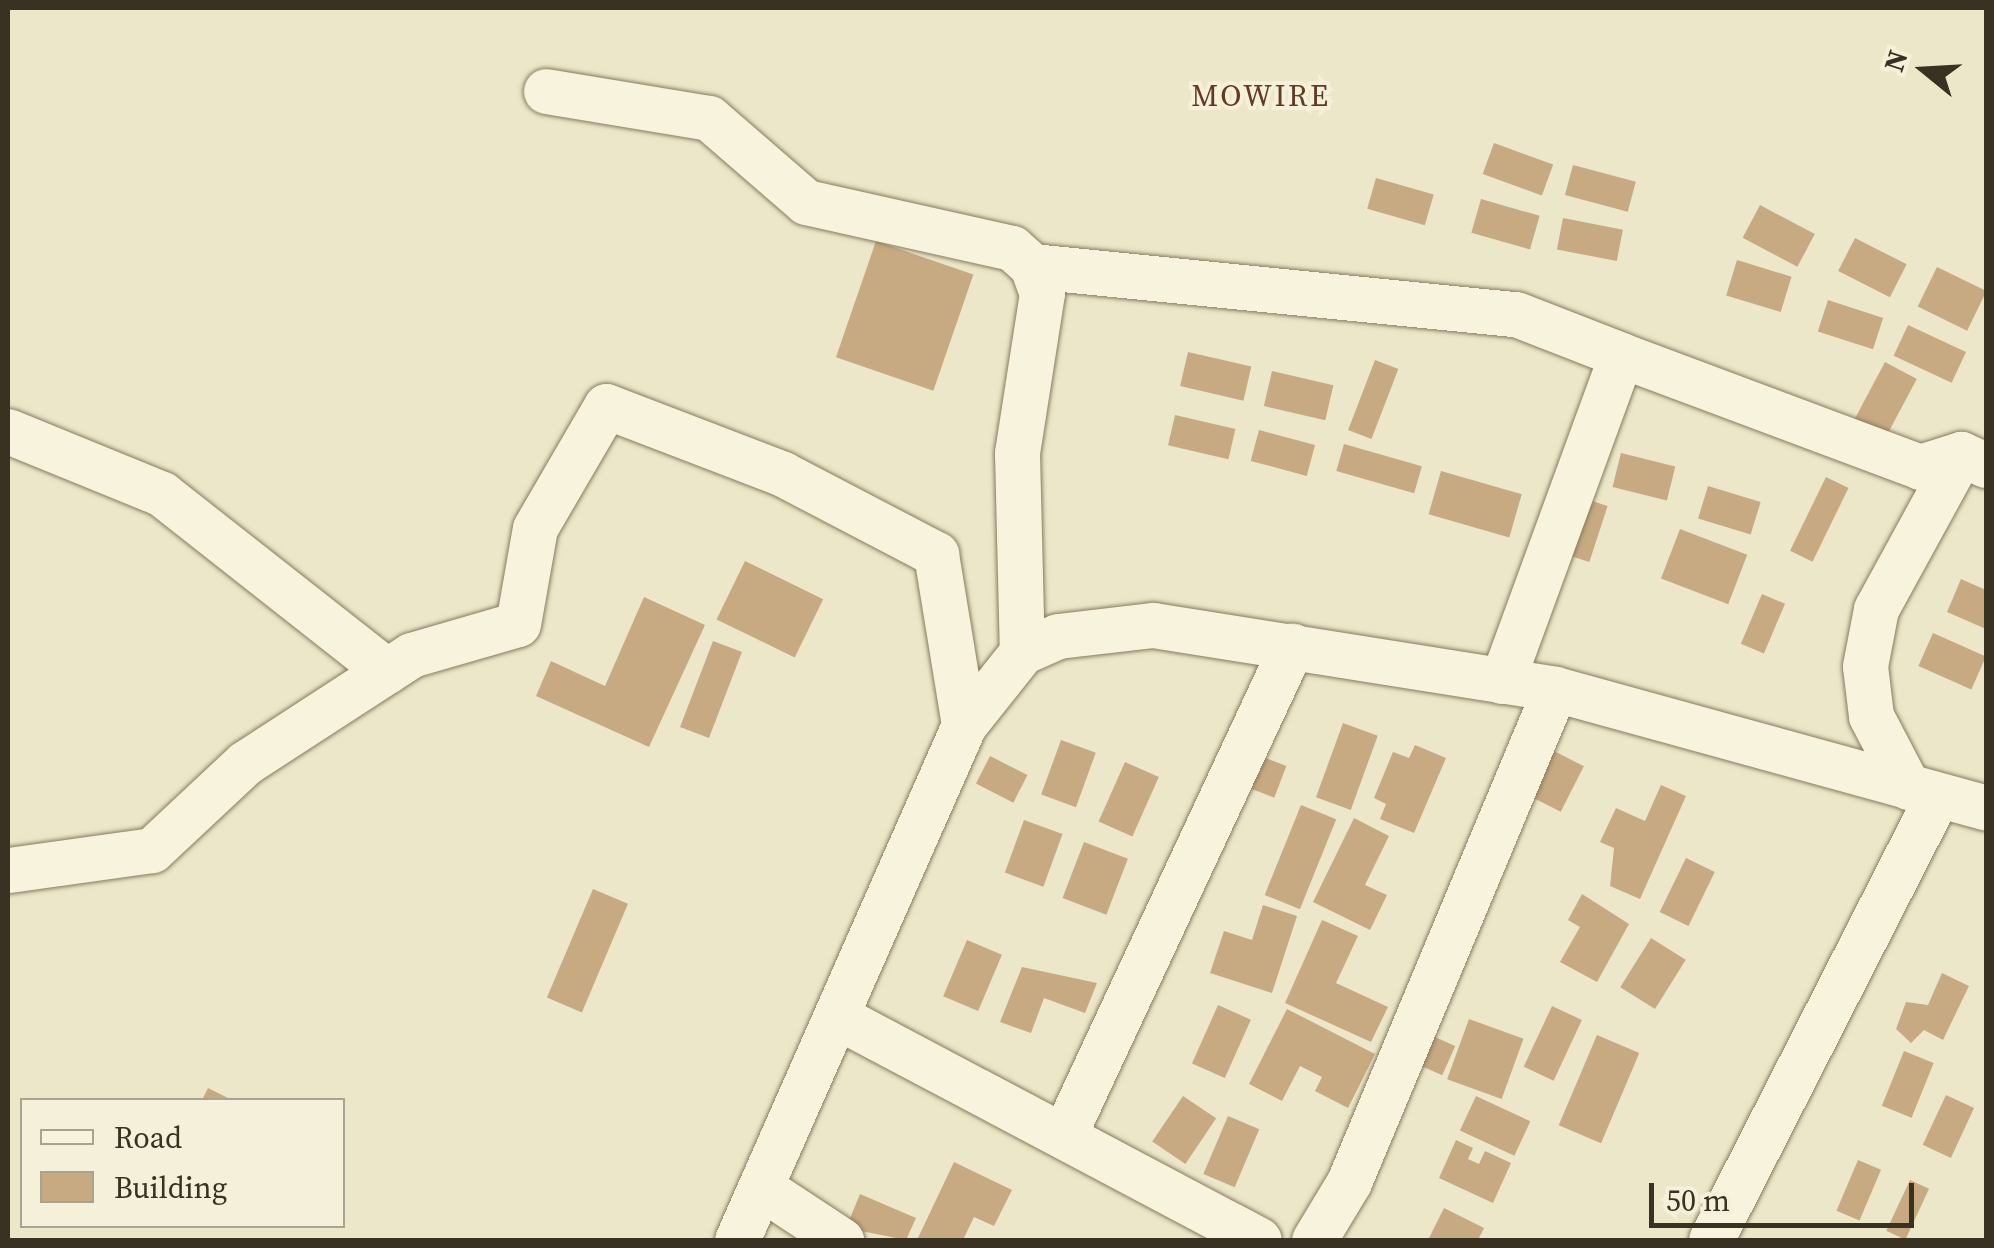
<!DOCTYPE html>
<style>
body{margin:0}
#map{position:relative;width:1994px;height:1248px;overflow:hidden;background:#ece7c9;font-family:"Source Serif 4",serif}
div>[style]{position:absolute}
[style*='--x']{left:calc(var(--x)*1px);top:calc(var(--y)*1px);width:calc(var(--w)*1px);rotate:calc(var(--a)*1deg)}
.building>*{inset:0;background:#c7aa82;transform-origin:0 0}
.roads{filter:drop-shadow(0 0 2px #877b5f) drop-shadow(0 0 2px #877b5f)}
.minor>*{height:45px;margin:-22.5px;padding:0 22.5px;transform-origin:22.5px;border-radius:22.5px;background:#f7f3dc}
span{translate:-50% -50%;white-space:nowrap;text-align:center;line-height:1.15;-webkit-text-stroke:8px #f4f0d9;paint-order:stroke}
.quarter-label{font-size:30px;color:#633b24;letter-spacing:2.5px}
.frame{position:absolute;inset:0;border:10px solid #393121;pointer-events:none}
.legend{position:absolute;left:20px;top:1098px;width:325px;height:130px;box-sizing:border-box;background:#f4f0d9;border:2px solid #a9a48f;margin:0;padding:12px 18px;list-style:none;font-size:30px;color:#393121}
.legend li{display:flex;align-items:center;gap:20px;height:50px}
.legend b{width:50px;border:2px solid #a9a48f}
.north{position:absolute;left:1874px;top:20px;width:100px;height:100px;-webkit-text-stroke:8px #f4f0d9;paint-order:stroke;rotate:288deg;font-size:28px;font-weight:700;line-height:40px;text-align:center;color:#393121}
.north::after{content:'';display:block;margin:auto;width:35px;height:45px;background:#393121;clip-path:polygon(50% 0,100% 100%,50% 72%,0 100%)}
.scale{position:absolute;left:1649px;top:1183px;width:265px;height:45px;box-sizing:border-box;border:5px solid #393121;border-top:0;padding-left:12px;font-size:30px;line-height:35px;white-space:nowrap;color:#393121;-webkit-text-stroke:8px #f4f0d9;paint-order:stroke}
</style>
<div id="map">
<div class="building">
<div style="left:1494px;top:143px;width:63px;height:33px;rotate:20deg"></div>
<div style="left:1573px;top:165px;width:65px;height:31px;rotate:15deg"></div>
<div style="left:1376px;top:178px;width:60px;height:32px;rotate:16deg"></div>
<div style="left:1481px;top:199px;width:61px;height:35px;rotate:16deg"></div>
<div style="left:1760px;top:205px;width:62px;height:37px;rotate:28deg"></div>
<div style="left:1563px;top:218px;width:61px;height:32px;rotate:11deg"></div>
<div style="left:1855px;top:238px;width:58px;height:37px;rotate:27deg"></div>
<div style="left:876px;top:241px;width:103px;height:123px;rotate:19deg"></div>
<div style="left:1737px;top:260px;width:57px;height:37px;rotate:17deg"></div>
<div style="left:1937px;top:267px;width:55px;height:44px;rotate:26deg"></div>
<div style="left:1828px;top:300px;width:58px;height:33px;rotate:18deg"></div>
<div style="left:1908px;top:325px;width:64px;height:34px;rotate:25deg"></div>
<div style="left:1188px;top:352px;width:65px;height:35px;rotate:13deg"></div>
<div style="left:1375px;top:360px;width:25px;height:75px;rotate:21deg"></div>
<div style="left:1885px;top:362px;width:36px;height:70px;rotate:28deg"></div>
<div style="left:1272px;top:371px;width:63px;height:36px;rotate:13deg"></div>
<div style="left:1175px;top:415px;width:62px;height:31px;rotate:13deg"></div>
<div style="left:1259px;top:430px;width:58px;height:32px;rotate:15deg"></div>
<div style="left:1344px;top:444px;width:81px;height:28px;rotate:16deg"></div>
<div style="left:1621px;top:453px;width:56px;height:35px;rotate:14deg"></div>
<div style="left:1441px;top:471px;width:84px;height:45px;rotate:16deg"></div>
<div style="left:1826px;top:477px;width:25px;height:82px;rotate:26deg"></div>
<div style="left:1708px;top:486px;width:55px;height:34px;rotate:17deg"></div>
<div style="left:1580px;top:497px;width:29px;height:59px;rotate:18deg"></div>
<div style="left:1680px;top:529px;width:72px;height:53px;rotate:21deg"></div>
<div style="left:745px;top:561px;width:87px;height:65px;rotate:26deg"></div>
<div style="clip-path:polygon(1961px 579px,1986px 590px,1986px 629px,1947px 612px)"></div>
<div style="left:1762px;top:594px;width:25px;height:54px;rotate:23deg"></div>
<div style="clip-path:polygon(644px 597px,705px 625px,649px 747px,536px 696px,551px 661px,605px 686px)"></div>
<div style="left:1933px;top:633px;width:58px;height:36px;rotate:24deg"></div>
<div style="left:713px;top:641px;width:31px;height:92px;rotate:21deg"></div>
<div style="left:1343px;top:723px;width:37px;height:79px;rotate:20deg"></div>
<div style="left:1061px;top:740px;width:37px;height:58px;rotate:20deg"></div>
<div style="clip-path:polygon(1415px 745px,1446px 758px,1414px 833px,1380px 819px,1386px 804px,1374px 798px,1393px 752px,1409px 758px)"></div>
<div style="left:1550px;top:749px;width:38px;height:51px;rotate:27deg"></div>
<div style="left:1250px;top:752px;width:39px;height:34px;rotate:21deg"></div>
<div style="left:990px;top:756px;width:42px;height:31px;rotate:27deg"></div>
<div style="left:1125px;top:762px;width:37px;height:65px;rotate:24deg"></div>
<div style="clip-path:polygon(1661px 785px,1686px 796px,1640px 899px,1610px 886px,1614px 848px,1600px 842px,1616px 808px,1645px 821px)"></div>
<div style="left:1301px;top:805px;width:38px;height:97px;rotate:22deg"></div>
<div style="clip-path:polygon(1354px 818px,1389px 836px,1365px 885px,1387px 895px,1370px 930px,1313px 902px)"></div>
<div style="left:1024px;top:820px;width:41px;height:56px;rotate:20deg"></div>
<div style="left:1084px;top:842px;width:47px;height:60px;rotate:21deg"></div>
<div style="left:1686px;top:858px;width:32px;height:60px;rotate:26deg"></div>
<div style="left:593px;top:889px;width:38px;height:118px;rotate:23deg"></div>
<div style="clip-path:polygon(1582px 894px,1629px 924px,1597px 982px,1560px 962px,1580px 927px,1568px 920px)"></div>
<div style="clip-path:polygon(1263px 905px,1297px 916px,1272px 993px,1210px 973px,1224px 931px,1252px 940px)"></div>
<div style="clip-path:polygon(1322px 920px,1358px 936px,1336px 983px,1388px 1007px,1371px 1042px,1285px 1003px)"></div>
<div style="left:1651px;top:938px;width:41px;height:58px;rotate:32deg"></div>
<div style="left:967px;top:940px;width:38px;height:61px;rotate:23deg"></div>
<div style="clip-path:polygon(1022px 967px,1097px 983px,1085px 1013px,1044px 998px,1031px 1033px,1000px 1022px)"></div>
<div style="clip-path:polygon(1942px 973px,1969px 986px,1943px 1040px,1924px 1030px,1911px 1043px,1896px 1029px,1906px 1002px,1928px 1005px)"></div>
<div style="left:1218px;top:1005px;width:36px;height:64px;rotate:24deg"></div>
<div style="left:1552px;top:1006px;width:33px;height:67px;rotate:25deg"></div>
<div style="clip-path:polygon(1287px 1009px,1375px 1054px,1348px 1108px,1315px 1091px,1322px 1077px,1300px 1066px,1282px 1101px,1249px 1084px)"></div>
<div style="left:1469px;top:1019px;width:58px;height:64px;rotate:20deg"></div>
<div style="left:1426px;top:1033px;width:32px;height:32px;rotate:24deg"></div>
<div style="left:1597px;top:1035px;width:46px;height:98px;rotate:23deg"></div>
<div style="left:1904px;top:1051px;width:32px;height:59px;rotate:22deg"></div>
<div style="clip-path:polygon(208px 1088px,232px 1100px,202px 1100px)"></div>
<div style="left:1946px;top:1095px;width:31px;height:55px;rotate:25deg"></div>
<div style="left:1183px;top:1096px;width:40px;height:55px;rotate:34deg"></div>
<div style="left:1476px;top:1096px;width:60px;height:38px;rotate:25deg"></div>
<div style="left:1228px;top:1116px;width:34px;height:63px;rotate:23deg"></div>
<div style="clip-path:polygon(1456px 1140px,1473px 1148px,1468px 1159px,1479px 1164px,1485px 1151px,1511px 1163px,1493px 1203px,1439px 1178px)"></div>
<div style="left:1858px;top:1160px;width:25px;height:55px;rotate:23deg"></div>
<div style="clip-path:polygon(954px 1162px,1012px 1190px,994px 1226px,974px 1217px,963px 1240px,917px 1240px)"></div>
<div style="left:1910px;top:1180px;width:21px;height:56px;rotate:25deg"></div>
<div style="clip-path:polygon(860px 1194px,916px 1218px,906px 1240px,846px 1228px)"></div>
<div style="clip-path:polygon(1444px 1208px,1484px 1228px,1478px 1240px,1428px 1240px)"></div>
</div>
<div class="roads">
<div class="minor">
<div style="--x:546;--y:91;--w:165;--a:9.4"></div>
<div style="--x:709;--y:118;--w:128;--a:40.9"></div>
<div style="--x:806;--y:202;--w:211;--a:12.6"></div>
<div style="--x:1012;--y:248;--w:27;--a:42"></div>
<div style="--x:1032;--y:266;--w:29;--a:70"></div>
<div style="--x:1042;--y:293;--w:162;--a:98.9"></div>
<div style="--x:1017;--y:453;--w:199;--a:88.6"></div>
<div style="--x:1032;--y:266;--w:486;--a:5.7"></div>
<div style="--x:1516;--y:314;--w:113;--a:21.3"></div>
<div style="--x:8;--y:431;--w:166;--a:22.2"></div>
<div style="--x:162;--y:494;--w:286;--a:38.2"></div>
<div style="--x:1502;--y:681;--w:347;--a:-69.9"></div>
<div style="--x:1621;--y:355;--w:319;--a:20.5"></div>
<div style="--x:1920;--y:467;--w:43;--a:-17.6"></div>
<div style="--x:1961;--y:454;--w:27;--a:24"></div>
<div style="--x:1908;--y:787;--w:80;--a:-117.5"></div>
<div style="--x:1871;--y:716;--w:50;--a:-96.8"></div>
<div style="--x:1865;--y:666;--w:58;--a:-79.1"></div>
<div style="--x:1876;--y:609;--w:177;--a:-61.3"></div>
<div style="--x:8;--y:870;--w:145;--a:-7.9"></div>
<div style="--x:152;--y:850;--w:127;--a:-43.1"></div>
<div style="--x:245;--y:763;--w:198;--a:-33"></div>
<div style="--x:411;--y:655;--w:111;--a:-16.2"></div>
<div style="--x:518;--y:624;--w:97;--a:-80"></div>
<div style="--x:535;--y:528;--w:141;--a:-59.8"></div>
<div style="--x:606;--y:406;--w:190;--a:21"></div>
<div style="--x:783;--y:474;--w:173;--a:27.6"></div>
<div style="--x:936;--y:554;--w:173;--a:80.7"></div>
<div style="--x:838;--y:1017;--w:476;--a:27.9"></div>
<div style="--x:1064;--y:1135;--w:540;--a:-65"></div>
<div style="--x:762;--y:1188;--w:95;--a:33.4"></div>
<div style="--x:737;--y:1240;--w:563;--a:-66.21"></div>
<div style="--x:964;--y:725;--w:93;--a:-51.5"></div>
<div style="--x:1022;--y:652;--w:39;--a:-24"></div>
<div style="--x:1058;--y:636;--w:96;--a:-6.6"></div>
<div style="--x:1153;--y:625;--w:407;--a:9"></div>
<div style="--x:1555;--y:689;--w:447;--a:15.4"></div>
<div style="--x:1314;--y:1240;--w:68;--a:-58.9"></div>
<div style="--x:1349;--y:1182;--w:534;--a:-67.32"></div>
<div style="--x:1711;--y:1240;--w:498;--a:-63"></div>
</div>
</div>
<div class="quarter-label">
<span style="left:1261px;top:96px">MOWIRE</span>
</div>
<div class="frame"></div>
<ul class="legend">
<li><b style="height:12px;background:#f7f3dc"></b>Road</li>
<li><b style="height:28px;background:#c7aa82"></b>Building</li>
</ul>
<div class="north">N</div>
<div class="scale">50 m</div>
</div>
